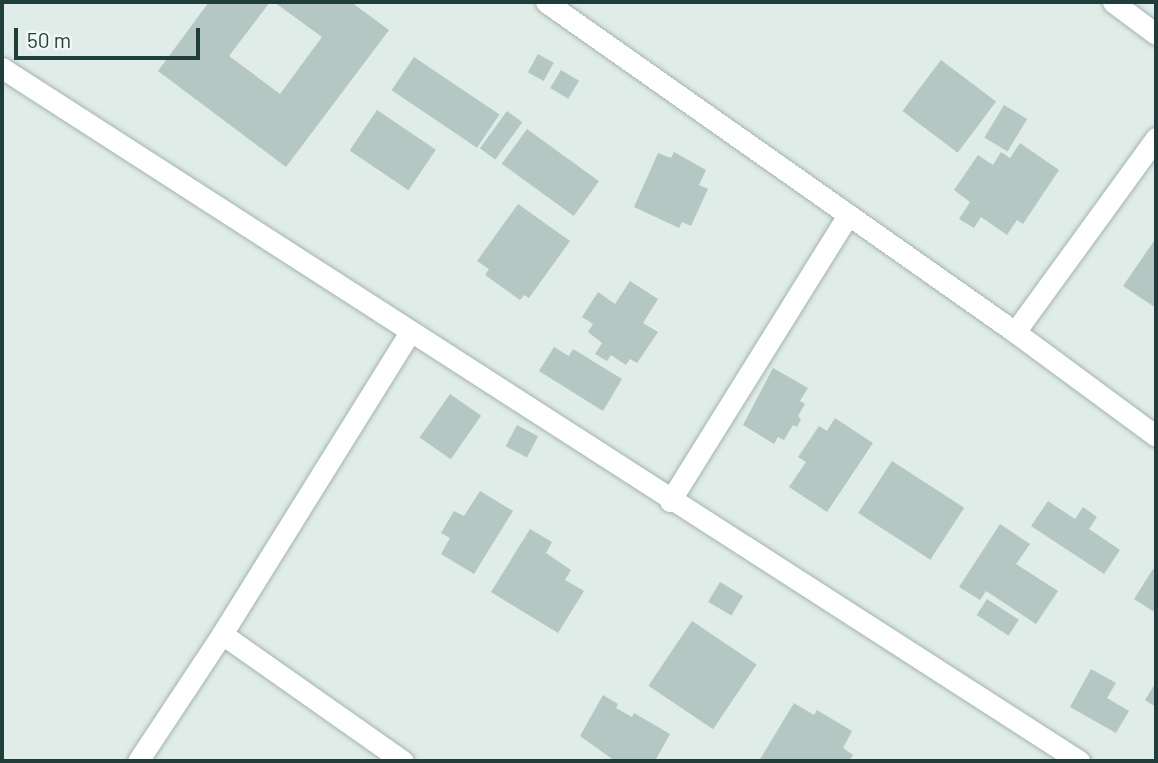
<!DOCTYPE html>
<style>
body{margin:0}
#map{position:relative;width:1158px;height:763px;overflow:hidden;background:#dfece8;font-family:Barlow,sans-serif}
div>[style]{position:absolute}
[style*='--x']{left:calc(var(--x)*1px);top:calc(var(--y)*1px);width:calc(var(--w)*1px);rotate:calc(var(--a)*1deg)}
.building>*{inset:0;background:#b4c7c2;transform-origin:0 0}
.roads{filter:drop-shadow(0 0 2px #a2b4b0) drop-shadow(0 0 2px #a2b4b0)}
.street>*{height:21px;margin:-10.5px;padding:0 10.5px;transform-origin:10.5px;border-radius:10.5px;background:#fff}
span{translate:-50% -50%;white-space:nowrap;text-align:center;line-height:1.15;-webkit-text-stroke:7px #f0f8f5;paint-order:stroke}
.frame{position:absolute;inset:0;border:4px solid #1f3d39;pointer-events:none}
.scale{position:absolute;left:14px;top:28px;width:186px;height:32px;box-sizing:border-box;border:4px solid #1f3d39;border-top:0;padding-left:9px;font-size:21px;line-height:24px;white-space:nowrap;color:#1f3d39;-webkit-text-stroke:5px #f0f8f5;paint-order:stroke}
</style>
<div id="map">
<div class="building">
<div style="clip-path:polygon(209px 2px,270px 2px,229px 56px,280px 94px,322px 37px,274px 2px,351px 2px,389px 30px,286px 167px,158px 71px)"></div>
<div style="left:538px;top:54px;width:18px;height:21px;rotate:29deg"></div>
<div style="left:414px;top:57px;width:103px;height:40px;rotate:34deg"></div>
<div style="left:941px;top:60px;width:69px;height:64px;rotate:37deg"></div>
<div style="left:561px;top:70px;width:21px;height:21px;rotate:31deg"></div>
<div style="left:1004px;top:105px;width:27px;height:38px;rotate:31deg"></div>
<div style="left:377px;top:110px;width:71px;height:49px;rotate:34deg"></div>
<div style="left:507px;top:111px;width:19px;height:46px;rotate:36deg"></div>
<div style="left:527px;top:129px;width:89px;height:43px;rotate:36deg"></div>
<div style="clip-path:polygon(1020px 143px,1059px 170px,1023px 224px,1017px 220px,1007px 235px,981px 217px,974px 228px,959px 219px,970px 202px,954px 190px,978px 155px,993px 165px,1001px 152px,1010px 158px)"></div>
<div style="clip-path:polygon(674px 152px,706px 170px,699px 185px,708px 189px,691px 226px,682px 222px,679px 228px,634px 207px,658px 153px,671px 158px)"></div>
<div style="clip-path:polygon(518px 204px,570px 241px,529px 298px,524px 295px,520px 300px,485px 275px,489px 269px,477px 261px)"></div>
<div style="clip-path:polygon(1156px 238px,1156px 308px,1123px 286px)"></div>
<div style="clip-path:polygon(630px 281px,658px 299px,643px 323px,658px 332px,637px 363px,630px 359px,626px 365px,611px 355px,607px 361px,595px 354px,602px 343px,588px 332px,593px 324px,582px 317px,598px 292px,615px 304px)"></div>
<div style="clip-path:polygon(554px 347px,569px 356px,573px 349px,622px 379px,603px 411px,539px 371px)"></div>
<div style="clip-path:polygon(773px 368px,808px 388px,800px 401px,805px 404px,798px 416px,801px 419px,797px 427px,793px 425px,784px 440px,778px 437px,774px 444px,743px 425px)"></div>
<div style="left:450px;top:394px;width:38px;height:53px;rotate:35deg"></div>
<div style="clip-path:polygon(835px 418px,873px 443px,827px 512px,789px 487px,806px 462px,798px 457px,819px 426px,827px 431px)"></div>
<div style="left:517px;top:425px;width:24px;height:24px;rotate:28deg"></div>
<div style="left:892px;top:461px;width:86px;height:62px;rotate:33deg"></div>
<div style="clip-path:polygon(480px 491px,513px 511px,474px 574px,441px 554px,450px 538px,441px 533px,454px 511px,464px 516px)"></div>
<div style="clip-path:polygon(1048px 501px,1075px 519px,1083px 507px,1097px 517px,1089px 529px,1120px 550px,1104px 574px,1031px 526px)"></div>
<div style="clip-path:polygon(1000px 524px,1030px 544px,1016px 564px,1058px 591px,1036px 624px,986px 591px,980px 600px,959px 587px)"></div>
<div style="clip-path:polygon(530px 529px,552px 542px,546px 553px,571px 570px,565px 580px,584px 591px,558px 633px,491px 592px)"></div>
<div style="clip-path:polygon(1153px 569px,1156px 571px,1156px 613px,1134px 599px)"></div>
<div style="left:720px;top:582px;width:27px;height:23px;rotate:31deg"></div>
<div style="left:987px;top:599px;width:38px;height:19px;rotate:33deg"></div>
<div style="left:692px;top:621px;width:78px;height:78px;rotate:34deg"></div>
<div style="clip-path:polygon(1091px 669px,1116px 683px,1107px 698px,1129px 711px,1116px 733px,1070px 707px)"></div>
<div style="clip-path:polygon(1156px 682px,1156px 707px,1145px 700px)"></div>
<div style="clip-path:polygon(603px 695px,618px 704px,616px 708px,632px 717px,634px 713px,670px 734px,655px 761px,615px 761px,580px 736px)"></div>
<div style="clip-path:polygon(794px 703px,814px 715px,817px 710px,852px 731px,843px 748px,853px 755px,849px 761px,759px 761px)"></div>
</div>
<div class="roads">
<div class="street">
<div style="--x:546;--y:2;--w:573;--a:35.13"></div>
<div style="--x:1015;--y:332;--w:175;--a:36.4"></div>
<div style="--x:1113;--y:2;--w:54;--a:36.7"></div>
<div style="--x:2;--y:68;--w:1281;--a:32.76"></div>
<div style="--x:1015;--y:332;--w:240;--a:-54"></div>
<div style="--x:670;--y:501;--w:337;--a:-58.1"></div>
<div style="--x:222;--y:634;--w:221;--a:35.1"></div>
<div style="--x:138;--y:761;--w:152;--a:-56.5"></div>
<div style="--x:222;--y:634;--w:356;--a:-58.1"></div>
</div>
</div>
<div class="frame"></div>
<div class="scale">50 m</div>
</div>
